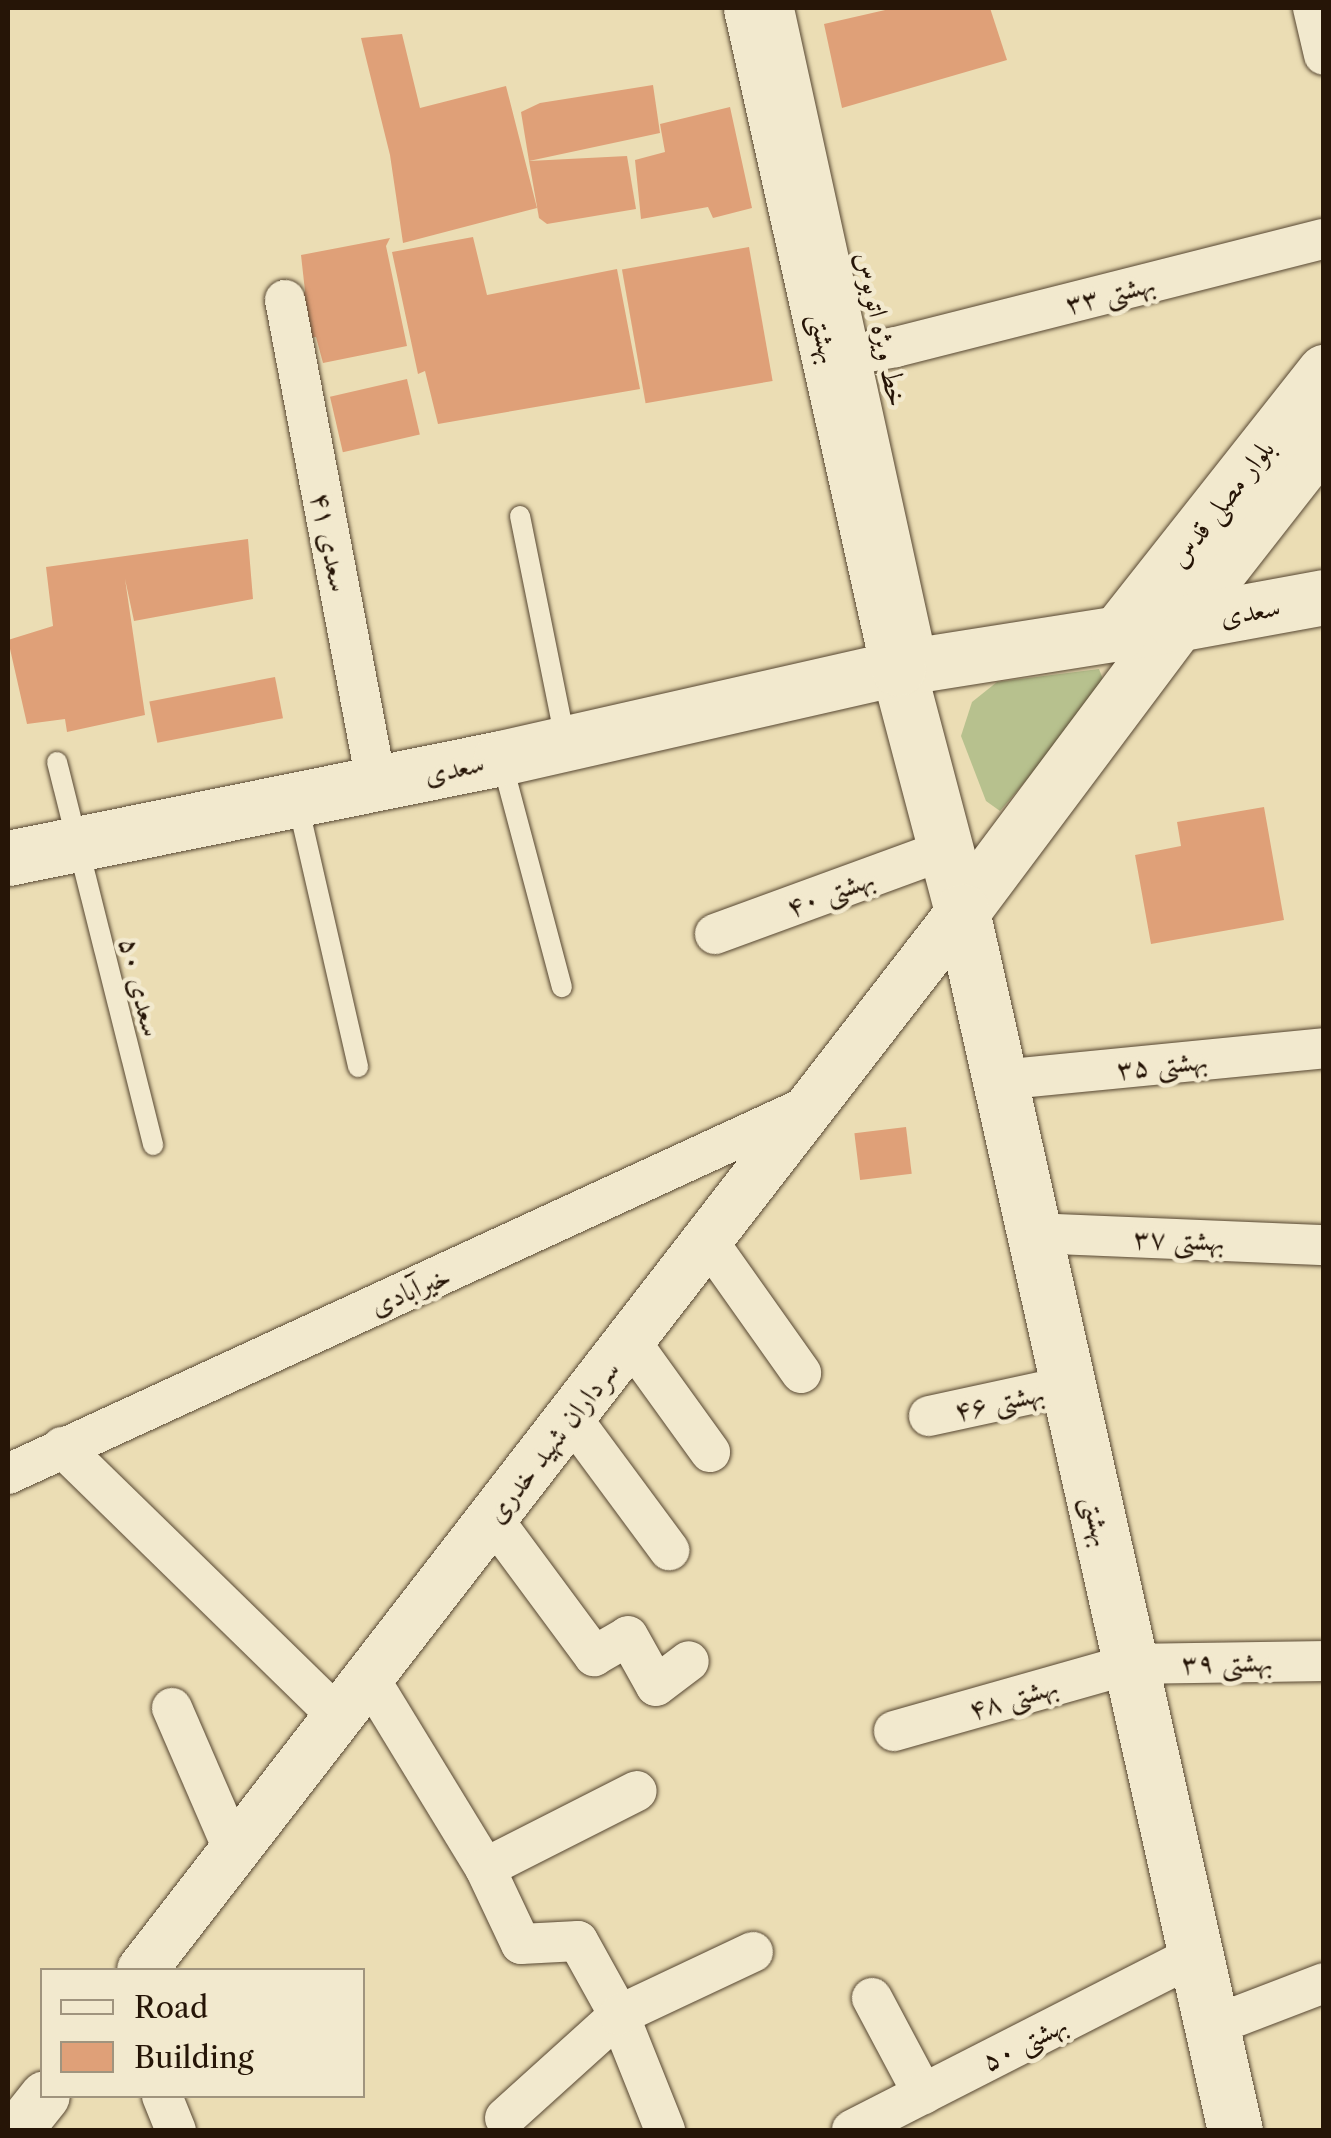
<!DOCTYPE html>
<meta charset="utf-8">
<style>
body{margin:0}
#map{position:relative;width:1331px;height:2138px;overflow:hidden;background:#ebddb4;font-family:"Libre Caslon Text",Amiri,serif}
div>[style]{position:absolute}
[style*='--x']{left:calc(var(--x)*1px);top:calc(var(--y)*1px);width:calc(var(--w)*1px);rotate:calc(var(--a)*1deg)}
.green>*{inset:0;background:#b7c18e}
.building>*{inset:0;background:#dfa078;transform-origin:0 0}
.roads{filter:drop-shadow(0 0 2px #574732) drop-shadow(0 0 2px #574732)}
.service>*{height:20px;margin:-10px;padding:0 10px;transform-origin:10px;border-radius:10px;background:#f2e9ce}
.minor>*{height:40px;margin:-20px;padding:0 20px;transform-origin:20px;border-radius:20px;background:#f2e9ce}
.tertiary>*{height:50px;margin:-25px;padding:0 25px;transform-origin:25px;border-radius:25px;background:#f2e9ce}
.secondary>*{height:55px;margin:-27.5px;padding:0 27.5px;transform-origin:27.5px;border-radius:27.5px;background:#f2e9ce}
span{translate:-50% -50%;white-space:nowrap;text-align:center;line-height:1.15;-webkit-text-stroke:9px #f2e9ce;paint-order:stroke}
.street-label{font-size:28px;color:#261507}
.frame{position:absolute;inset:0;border:10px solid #261507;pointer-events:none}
.legend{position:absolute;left:40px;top:1968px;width:325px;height:130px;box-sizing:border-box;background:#f2e9ce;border:2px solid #a0947e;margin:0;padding:12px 18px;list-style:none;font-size:30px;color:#261507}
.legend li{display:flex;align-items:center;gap:20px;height:50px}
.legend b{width:50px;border:2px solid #a0947e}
</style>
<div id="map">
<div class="green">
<div style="clip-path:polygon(1099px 669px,1106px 687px,1000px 811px,986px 801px,961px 736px,972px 702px,997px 682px)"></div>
</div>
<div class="building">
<div style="clip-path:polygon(894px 8px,990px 8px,1007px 60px,842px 108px,824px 24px)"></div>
<div style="clip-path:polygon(402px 34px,420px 108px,506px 86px,537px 208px,403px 243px,390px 155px,361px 38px)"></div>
<div style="clip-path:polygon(653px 85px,660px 133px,529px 161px,521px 112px,540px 103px)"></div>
<div style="clip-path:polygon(730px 107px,752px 208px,713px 218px,708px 207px,641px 219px,635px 160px,665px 152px,660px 124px)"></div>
<div style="clip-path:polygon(627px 156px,636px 209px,547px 224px,539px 218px,529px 161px)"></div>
<div style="clip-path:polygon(473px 237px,487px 295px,617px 269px,640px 389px,438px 424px,425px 371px,418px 374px,392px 252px)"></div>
<div style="clip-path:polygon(390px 238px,386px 246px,407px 346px,323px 363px,316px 337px,310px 337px,301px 297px,305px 291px,301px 255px)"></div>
<div style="left:749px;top:247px;width:136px;height:129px;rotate:80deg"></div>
<div style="left:407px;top:379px;width:57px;height:79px;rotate:77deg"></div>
<div style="clip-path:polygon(248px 539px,253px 599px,134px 621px,125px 579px,145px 715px,67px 732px,65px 719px,27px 724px,8px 640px,53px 626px,46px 567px)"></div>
<div style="left:275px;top:677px;width:42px;height:128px;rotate:79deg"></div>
<div style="clip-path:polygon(1264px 807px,1284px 920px,1151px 944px,1135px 855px,1181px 846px,1177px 822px)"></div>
<div style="left:906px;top:1127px;width:47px;height:52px;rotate:83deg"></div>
</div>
<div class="roads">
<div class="service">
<div style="--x:784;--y:8;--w:667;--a:77.63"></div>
<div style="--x:520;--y:516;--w:228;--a:78.6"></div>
<div style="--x:57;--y:762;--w:395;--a:75.9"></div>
<div style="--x:502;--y:762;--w:233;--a:75.1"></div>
<div style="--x:297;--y:800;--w:274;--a:77.1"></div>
</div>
<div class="minor">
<div style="--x:1313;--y:8;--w:48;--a:76.8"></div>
<div style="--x:285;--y:300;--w:491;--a:79.3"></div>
<div style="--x:829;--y:359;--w:68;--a:-10.2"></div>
<div style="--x:896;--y:347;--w:441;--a:-14.2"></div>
<div style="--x:715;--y:934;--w:244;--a:-20.1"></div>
<div style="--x:1000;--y:1080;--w:326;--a:-5.6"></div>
<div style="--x:1034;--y:1233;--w:290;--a:2.4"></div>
<div style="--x:707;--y:1240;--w:163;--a:54.7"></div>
<div style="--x:630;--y:1341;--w:137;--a:54.2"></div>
<div style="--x:570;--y:1416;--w:167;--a:53.5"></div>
<div style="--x:929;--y:1416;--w:142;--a:-12.2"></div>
<div style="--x:62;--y:1447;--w:385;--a:44.3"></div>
<div style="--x:8;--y:1474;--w:885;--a:-24.71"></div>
<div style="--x:492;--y:1518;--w:172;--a:53.5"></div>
<div style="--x:594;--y:1656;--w:39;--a:-30"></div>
<div style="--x:628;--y:1636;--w:57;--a:60.8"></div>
<div style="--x:656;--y:1686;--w:41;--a:-37.1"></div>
<div style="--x:369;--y:1678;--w:223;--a:58.6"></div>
<div style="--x:485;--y:1868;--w:84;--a:64.7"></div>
<div style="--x:521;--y:1944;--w:57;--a:-3"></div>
<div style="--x:578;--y:1941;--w:85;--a:61"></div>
<div style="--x:619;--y:2015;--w:124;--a:68.2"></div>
<div style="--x:172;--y:1708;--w:156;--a:66.6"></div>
<div style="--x:894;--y:1731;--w:246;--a:-15.8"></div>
<div style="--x:1131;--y:1664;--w:193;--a:-0.9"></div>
<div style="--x:485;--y:1868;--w:170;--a:-26.9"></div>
<div style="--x:872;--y:1998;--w:109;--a:62"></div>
<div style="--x:1212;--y:2026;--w:120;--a:-21"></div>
<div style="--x:162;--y:2096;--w:37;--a:68"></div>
<div style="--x:505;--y:2118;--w:154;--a:-42.1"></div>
<div style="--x:619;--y:2015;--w:148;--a:-25.2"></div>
<div style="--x:852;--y:2130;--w:386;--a:-27"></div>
</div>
<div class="tertiary">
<div style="--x:142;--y:1970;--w:1339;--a:-52.25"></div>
<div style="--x:18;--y:2130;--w:43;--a:-51.5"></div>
</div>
<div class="secondary">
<div style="--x:1324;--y:436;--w:239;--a:128"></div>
<div style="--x:1177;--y:624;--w:359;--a:126.8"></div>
<div style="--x:962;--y:911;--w:251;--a:-104.8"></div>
<div style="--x:898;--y:668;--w:282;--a:-9"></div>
<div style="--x:1177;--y:624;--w:149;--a:-10.4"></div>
<div style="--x:1118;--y:633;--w:333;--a:-51.7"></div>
<div style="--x:8;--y:858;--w:503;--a:-11.47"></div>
<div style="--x:501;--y:758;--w:407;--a:-12.8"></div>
<div style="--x:898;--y:668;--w:676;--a:-102.56"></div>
<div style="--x:962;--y:911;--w:1249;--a:77.38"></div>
</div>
</div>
<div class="street-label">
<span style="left:1110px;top:293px;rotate:-14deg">بهشتی ۳۳</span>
<span style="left:882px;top:329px;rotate:78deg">خط ویژه اتوبوس</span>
<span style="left:825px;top:338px;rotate:77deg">بهشتی</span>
<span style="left:1221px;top:503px;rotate:-52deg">بلوار مصلی قدس</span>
<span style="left:331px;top:542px;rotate:79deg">سعدی ۴۱</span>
<span style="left:1250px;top:611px;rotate:-10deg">سعدی</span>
<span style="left:454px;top:768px;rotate:-12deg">سعدی</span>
<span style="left:830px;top:892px;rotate:-20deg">بهشتی ۴۰</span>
<span style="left:141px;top:987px;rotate:76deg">سعدی ۵۰</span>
<span style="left:1162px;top:1064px;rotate:-6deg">بهشتی ۳۵</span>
<span style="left:1179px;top:1239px;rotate:2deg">بهشتی ۳۷</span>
<span style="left:410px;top:1290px;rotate:-23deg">خیرآبادی</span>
<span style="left:999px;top:1401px;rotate:-12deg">بهشتی ۴۶</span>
<span style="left:552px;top:1441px;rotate:-52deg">سرداران شهید خدری</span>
<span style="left:1098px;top:1521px;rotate:77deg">بهشتی</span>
<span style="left:1227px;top:1662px;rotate:-1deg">بهشتی ۳۹</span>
<span style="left:1013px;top:1697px;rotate:-16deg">بهشتی ۴۸</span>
<span style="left:1024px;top:2042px;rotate:-27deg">بهشتی ۵۰</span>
</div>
<div class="frame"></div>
<ul class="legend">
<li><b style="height:12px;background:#f2e9ce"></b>Road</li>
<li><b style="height:28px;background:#dfa078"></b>Building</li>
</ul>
</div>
